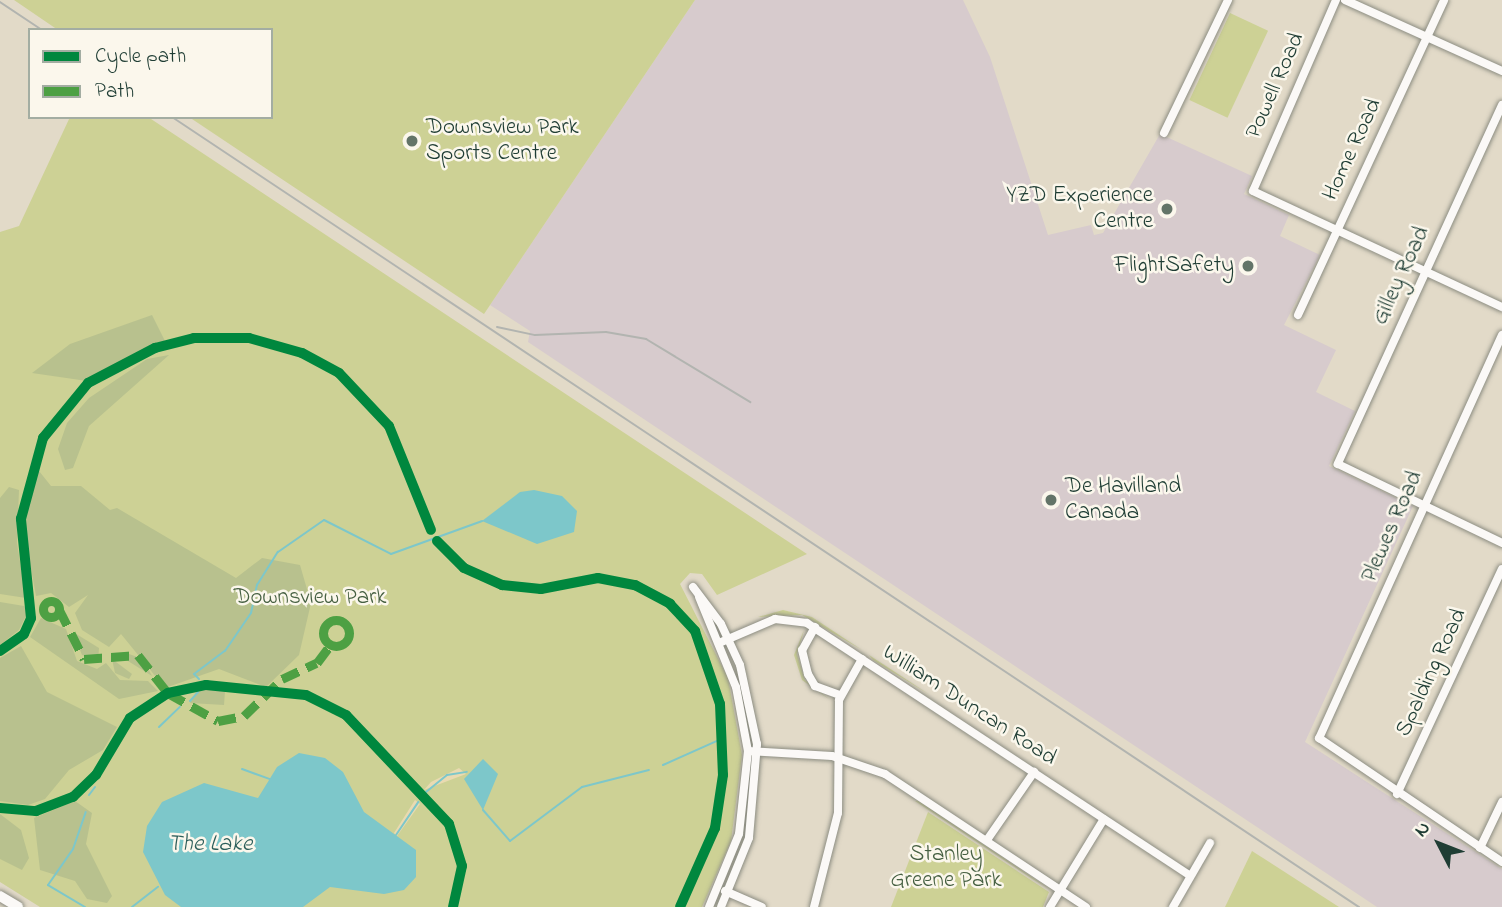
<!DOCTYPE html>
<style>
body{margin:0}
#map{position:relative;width:1502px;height:907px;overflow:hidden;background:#e2dac8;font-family:"Indie Flower",sans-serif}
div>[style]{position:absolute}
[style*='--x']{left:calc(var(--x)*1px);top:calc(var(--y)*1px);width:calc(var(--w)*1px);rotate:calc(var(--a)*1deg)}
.industrial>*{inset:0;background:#d7cbcd}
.green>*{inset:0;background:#cdd195;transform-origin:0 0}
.forest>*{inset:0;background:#b8c18e}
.sand>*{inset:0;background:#e9dab1}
.water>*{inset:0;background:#7dc7ca}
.stream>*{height:2px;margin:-1px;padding:0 1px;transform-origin:1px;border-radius:1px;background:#7dc7ca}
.roads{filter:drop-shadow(0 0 2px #8c8d82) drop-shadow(0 0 2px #8c8d82)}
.minor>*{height:8px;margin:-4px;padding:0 4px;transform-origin:4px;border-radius:4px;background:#fbf9f7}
.major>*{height:10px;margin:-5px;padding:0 5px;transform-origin:5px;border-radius:5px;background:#fbf9f7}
.rail>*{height:2px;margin:-1px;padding:0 1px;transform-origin:1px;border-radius:1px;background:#b2b4b0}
.quiet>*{height:9px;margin-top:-4.5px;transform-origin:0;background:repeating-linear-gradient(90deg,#4da043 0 18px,transparent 0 27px)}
.quiet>.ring{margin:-4.5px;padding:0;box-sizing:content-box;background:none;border:9px solid #4da043;border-radius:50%}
.cycleway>*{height:10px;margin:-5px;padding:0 5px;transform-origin:5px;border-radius:5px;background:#00873e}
.dots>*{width:19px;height:19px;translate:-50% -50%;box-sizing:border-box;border:4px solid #fbf7ec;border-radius:50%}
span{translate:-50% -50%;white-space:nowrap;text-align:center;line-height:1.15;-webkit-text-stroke:5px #fbf7ec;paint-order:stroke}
.street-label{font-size:23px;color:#1f3d34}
.poi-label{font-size:23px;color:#1f3d34}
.left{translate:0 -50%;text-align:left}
.right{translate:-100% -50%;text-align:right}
.park-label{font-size:23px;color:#466042}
.water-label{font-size:24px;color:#2c5e5a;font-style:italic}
.legend{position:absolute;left:28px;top:28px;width:245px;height:91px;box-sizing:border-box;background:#fbf7ec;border:2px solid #a3ada2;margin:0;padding:9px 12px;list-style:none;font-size:21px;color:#1f3d34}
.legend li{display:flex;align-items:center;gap:14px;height:35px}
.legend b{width:35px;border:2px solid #a3ada2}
.north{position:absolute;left:1404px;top:809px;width:70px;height:70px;-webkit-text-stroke:5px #fbf7ec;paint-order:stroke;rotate:312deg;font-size:19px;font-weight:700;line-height:28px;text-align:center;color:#1f3d34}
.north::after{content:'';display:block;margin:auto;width:24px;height:32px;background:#1f3d34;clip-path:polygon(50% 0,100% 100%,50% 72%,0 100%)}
</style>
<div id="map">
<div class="industrial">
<div style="clip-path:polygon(695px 0,963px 0,990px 57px,1048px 235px,1091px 225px,1094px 235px,1103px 233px,1160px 134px,1252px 176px,1244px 194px,1289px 215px,1280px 236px,1320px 255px,1284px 325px,1336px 350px,1316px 392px,1355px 411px,1329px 466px,1413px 506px,1305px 742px,1502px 869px,1502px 907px,1377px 907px,528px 342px,530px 331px,490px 305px)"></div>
</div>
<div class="green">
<div style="clip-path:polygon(14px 0,695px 0,484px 314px,189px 117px,271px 117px,271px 30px,58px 30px)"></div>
<div style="left:1230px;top:13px;width:42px;height:96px;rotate:25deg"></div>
<div style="clip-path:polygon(70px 117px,148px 117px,807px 554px,717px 595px,702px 574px,690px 573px,680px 584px,728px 678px,742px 755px,731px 841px,702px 907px,40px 907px,0 882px,0 232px,19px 226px)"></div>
<div style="clip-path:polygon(783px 610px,812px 617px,862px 650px,802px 615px,758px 617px)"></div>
<div style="clip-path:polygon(804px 630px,797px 654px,805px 680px,830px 700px,802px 680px,794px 655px)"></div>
<div style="clip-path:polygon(869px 655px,889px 668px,930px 695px,873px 660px)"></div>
<div style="clip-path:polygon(915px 801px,919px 801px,1051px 890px,1031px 878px)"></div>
<div style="clip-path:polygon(928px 812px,1049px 892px,1043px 907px,891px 907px)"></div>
<div style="clip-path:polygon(1252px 851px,1339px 907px,1225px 907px)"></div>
</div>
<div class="forest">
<div style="clip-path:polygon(152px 315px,165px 341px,87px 381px,32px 373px,70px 344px)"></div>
<div style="clip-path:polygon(169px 355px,89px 426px,73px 468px,65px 470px,58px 449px,67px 423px,89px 398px,147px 359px)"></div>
<div style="clip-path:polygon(35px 466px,51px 486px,81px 486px,110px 510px,117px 508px,236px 578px,262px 558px,300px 565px,311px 603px,299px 655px,266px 687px,219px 669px,165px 688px,121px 634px,109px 647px,82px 630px,75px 613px,88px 595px,69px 607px,51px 593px,36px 596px,24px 530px)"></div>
<div style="clip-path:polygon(9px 487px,19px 490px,17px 543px,26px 598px,0 594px,0 498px)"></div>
<div style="clip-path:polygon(0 602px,24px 606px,28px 612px,19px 630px,0 645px)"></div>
<div style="clip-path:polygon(41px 618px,66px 629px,77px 661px,97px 669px,106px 663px,120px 680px,148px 681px,158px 691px,119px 699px,30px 637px)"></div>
<div style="clip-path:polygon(73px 632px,99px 648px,98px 660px,82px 655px)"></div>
<div style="clip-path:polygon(21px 646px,47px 692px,117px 727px,103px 750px,69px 770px,45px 799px,28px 805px,0 801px,0 658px)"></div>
<div style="clip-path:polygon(129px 654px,143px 659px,152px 676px,120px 656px)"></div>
<div style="clip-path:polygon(112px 659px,132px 674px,129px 679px,115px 673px)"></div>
<div style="clip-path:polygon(210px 688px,225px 691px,224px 705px,190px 703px,198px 689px)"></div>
<div style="clip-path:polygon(75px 801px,92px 813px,86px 844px,112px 896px,107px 903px,87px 899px,75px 881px,40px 870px,34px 818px)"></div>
<div style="clip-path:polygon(0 814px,21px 830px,29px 858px,22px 870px,0 859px)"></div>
</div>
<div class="sand">
<div style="clip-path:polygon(459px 768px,466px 774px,424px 790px,431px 782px)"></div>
<div style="clip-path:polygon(415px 800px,420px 804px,397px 836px,394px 833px)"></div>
</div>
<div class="water">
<div style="clip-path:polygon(534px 490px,562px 496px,577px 511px,574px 532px,537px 544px,482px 521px,520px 492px)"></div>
<div style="clip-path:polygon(299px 753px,325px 758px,343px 772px,364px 812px,416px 850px,416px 877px,404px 890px,384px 894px,330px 887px,303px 907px,181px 907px,165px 895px,143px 852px,147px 826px,162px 802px,204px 783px,258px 798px,277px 767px)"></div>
<div style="clip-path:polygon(483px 759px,498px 774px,483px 810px,464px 779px)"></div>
</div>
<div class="stream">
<div style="--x:199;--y:679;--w:7;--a:-135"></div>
<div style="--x:194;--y:674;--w:39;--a:-37"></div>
<div style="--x:225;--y:651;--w:46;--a:-55.6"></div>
<div style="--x:251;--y:613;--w:29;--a:-78"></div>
<div style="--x:257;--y:585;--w:39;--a:-58"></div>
<div style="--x:278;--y:552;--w:56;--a:-34.8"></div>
<div style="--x:324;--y:520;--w:75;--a:26.9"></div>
<div style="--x:391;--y:554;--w:97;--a:-19.9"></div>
<div style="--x:190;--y:701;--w:12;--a:-48"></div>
<div style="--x:159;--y:727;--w:29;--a:-44"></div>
<div style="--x:663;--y:765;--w:61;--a:-24.1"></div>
<div style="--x:242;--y:769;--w:29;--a:20"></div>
<div style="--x:426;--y:792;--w:27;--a:-39"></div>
<div style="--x:447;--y:775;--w:20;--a:-9"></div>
<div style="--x:89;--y:795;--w:10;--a:-53"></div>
<div style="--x:483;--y:810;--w:41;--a:48.9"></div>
<div style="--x:510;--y:841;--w:90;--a:-36.9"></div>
<div style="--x:582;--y:787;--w:69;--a:-14.2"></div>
<div style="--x:396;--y:835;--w:40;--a:-56"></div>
<div style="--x:85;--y:907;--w:43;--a:-149.3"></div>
<div style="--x:48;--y:885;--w:44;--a:-55.2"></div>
<div style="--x:73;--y:849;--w:39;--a:-71"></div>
<div style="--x:132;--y:907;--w:33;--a:-38"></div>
</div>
<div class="roads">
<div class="minor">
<div style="--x:1336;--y:0;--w:208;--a:113.5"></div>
<div style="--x:1253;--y:191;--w:275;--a:25"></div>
<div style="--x:1345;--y:0;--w:172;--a:24.3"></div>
<div style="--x:1502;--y:105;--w:395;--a:114.6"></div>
<div style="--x:1338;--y:464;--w:182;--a:25.7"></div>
<div style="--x:1164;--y:133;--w:148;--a:-64.3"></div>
<div style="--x:1298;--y:315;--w:347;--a:-65.1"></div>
<div style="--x:1502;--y:335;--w:443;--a:114.4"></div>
<div style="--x:1319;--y:738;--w:221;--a:34.1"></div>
<div style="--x:693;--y:587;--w:46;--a:52.9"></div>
<div style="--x:721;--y:624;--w:45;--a:65.1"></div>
<div style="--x:740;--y:665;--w:81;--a:77.9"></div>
<div style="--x:757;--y:744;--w:94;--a:94.9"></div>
<div style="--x:749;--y:838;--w:74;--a:112.1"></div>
<div style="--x:699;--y:597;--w:97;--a:67.7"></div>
<div style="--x:736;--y:687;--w:65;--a:79.4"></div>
<div style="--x:748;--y:751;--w:83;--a:96.2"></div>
<div style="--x:739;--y:834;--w:79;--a:112.3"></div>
<div style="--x:815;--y:627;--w:26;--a:119"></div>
<div style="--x:802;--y:650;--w:25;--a:76"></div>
<div style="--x:808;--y:674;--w:14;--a:60"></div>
<div style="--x:815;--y:686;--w:27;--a:20"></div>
<div style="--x:719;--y:643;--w:61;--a:-23.2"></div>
<div style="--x:775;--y:619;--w:32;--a:7"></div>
<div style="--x:807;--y:623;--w:456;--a:33.4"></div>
<div style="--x:748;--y:751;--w:84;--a:3.4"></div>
<div style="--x:832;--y:756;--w:56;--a:18.8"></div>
<div style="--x:885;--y:774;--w:241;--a:33.5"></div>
<div style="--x:1397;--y:794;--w:248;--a:-65"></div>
<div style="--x:987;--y:840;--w:83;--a:-55.3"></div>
<div style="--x:1480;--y:848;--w:51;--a:-64.4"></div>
<div style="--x:725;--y:891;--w:40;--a:23.4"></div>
<div style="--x:814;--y:907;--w:97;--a:-75.7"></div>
<div style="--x:838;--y:813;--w:113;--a:-89.5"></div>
<div style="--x:839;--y:700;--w:47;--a:-60.7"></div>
<div style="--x:1050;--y:907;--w:103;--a:-58.5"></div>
<div style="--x:1173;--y:907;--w:74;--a:-60"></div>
</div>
<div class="major">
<div style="--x:0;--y:896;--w:21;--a:31"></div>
</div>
</div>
<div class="rail">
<div style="--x:0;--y:2;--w:50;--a:33.7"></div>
<div style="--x:172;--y:117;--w:1426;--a:33.65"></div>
<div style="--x:497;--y:327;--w:39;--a:12"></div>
<div style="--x:535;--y:335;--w:71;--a:-2.4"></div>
<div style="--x:606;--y:332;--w:41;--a:9.9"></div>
<div style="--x:646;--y:339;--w:122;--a:31.2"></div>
</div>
<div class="quiet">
<div class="ring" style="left:43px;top:601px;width:7px;height:7px"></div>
<div style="--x:59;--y:609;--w:56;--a:63.4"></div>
<div style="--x:84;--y:659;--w:54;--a:-4.2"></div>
<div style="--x:138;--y:655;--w:48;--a:51.7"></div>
<div style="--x:168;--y:693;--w:57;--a:29.2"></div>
<div style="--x:218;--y:721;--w:26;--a:-11"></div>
<div style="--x:244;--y:716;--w:53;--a:-44.2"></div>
<div style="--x:282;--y:679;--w:38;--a:-25"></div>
<div style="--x:317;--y:663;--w:21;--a:-53"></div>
<div class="ring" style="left:323px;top:620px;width:17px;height:17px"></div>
</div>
<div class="cycleway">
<div style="--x:437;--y:541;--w:38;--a:45"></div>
<div style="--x:464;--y:568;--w:42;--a:24.1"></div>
<div style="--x:502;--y:585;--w:39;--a:6"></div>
<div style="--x:541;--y:589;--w:58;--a:-10.9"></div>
<div style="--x:598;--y:578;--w:38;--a:11"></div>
<div style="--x:635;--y:585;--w:40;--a:28"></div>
<div style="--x:670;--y:604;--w:37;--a:47"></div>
<div style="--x:695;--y:631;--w:77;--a:71.1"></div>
<div style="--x:720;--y:704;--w:71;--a:87.6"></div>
<div style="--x:723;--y:775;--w:54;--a:98.6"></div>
<div style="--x:715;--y:828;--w:86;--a:113.9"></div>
<div style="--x:0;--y:651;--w:29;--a:-35"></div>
<div style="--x:24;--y:634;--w:17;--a:-66"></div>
<div style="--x:31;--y:618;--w:100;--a:-95.8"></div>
<div style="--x:21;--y:519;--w:84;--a:-74.8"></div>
<div style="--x:43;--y:438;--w:71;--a:-50.7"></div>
<div style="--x:88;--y:383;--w:76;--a:-27.6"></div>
<div style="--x:155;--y:348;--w:40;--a:-14.4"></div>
<div style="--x:194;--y:338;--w:55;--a:0"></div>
<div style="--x:249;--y:338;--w:55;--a:15.8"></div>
<div style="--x:302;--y:353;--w:42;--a:28.4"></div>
<div style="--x:339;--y:373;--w:73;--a:46.7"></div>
<div style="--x:389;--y:426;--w:112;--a:68"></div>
<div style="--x:0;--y:808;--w:36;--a:5"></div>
<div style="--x:36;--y:811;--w:40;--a:-21"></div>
<div style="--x:73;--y:797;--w:32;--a:-44"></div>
<div style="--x:96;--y:775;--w:66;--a:-59.2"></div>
<div style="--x:130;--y:718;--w:45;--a:-33.3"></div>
<div style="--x:168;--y:693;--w:39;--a:-12"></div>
<div style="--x:206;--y:685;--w:100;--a:5.7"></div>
<div style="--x:306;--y:695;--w:45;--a:26.6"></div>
<div style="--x:346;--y:715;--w:150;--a:46.6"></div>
<div style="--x:449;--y:824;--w:44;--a:72.8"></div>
<div style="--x:462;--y:866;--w:42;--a:102.4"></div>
</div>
<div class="dots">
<div style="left:412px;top:141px;background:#637468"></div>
<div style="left:1167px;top:209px;background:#637468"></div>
<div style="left:1248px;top:266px;background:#637468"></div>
<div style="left:1051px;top:500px;background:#637468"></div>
</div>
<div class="street-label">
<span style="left:1276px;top:86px;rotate:-66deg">Powell Road</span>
<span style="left:1353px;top:150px;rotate:-65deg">Home Road</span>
<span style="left:1402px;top:276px;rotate:-65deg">Gilley Road</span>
<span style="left:1393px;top:527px;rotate:-66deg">Plewes Road</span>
<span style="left:1432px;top:673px;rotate:-65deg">Spalding Road</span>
<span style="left:969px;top:706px;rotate:33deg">William Duncan Road</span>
</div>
<div class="poi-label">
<span class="left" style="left:426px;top:141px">Downsview Park<br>Sports Centre</span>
<span class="right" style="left:1153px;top:209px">YZD Experience<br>Centre</span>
<span class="right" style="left:1234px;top:266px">FlightSafety</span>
<span class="left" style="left:1065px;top:500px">De Havilland<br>Canada</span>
</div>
<div class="park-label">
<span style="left:310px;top:598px">Downsview Park</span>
<span style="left:946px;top:868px">Stanley<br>Greene Park</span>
</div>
<div class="water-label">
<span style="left:210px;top:845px">The Lake</span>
</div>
<ul class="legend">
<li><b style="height:9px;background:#00873e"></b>Cycle path</li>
<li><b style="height:9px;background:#4da043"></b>Path</li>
</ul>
<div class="north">N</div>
</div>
